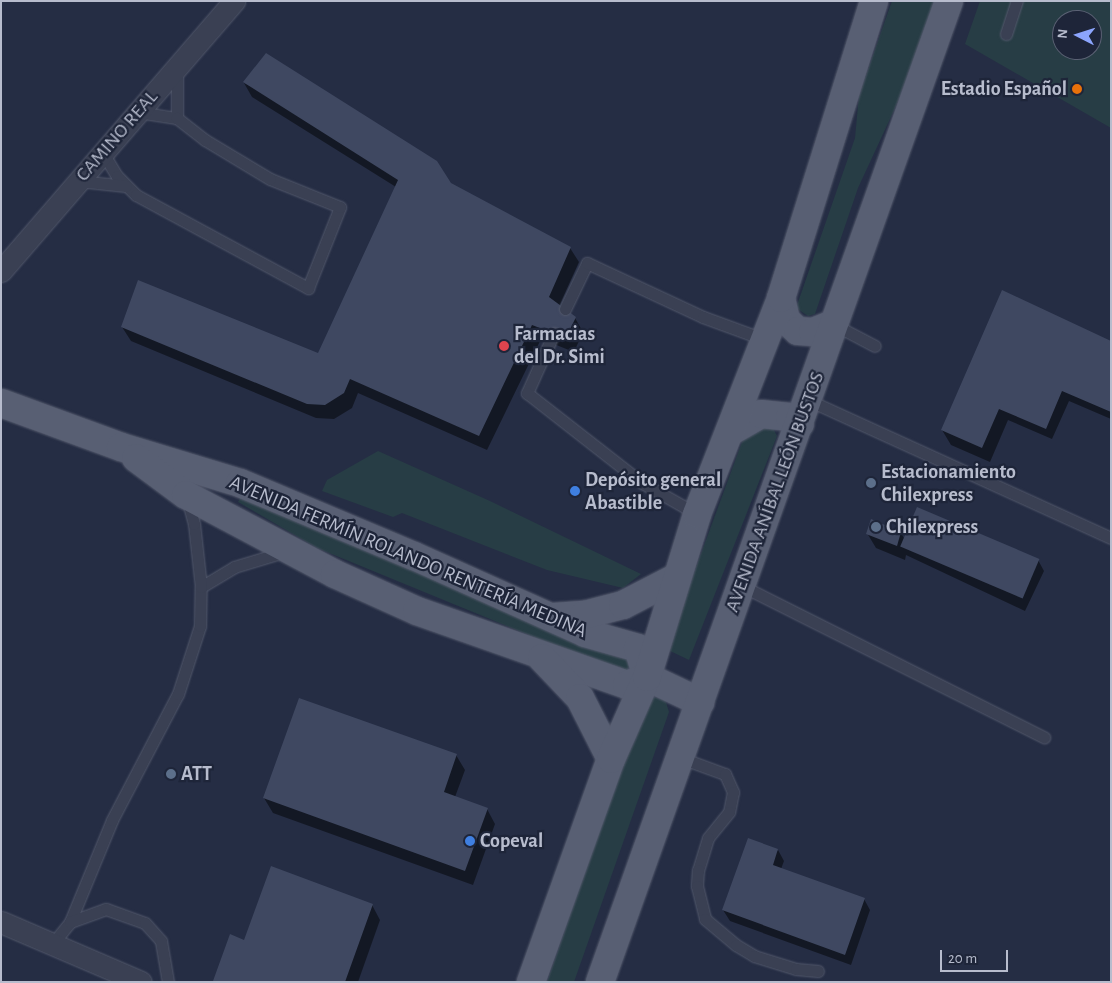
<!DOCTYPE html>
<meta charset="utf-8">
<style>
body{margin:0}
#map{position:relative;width:1112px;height:983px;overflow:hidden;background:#252d44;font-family:"Alegreya Sans",sans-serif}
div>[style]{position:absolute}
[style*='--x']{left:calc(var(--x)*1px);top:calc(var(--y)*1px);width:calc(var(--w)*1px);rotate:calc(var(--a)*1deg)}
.green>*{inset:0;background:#273d45}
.shadow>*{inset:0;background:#0007}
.building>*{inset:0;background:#3f4861;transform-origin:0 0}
.roads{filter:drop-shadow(0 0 1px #52586b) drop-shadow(0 0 1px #52586b)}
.lane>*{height:11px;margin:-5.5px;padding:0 5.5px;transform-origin:5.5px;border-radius:5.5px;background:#3a4053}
.street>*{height:21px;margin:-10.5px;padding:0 10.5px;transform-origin:10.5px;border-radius:10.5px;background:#3a4053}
.primary>*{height:28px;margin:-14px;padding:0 14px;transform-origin:14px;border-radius:14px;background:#585f73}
.dots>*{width:14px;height:14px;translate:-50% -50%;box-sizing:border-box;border:2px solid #1e2539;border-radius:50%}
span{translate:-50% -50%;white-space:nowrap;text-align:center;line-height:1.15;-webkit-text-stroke:4.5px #1e2539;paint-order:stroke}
.poi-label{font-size:20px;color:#b7bccd;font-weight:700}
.right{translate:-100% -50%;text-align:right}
.left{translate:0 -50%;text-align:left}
.street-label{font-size:20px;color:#b7bccd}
.frame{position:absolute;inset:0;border:2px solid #b7bccd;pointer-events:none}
.north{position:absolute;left:1052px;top:10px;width:50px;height:50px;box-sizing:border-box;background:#1e2539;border:1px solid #5b6174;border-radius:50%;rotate:275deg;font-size:14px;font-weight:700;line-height:20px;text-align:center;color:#b7bccd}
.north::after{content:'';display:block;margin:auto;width:18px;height:22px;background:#8ca5fd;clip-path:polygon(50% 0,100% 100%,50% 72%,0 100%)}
.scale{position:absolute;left:940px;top:950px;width:68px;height:22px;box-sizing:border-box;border:2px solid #b7bccd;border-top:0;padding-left:6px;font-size:15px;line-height:18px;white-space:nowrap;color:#b7bccd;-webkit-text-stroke:4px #1e2539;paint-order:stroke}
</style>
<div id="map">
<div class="green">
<div style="clip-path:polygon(892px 1px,936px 1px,908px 80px,858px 188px,815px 314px,808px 316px,796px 308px,855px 138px,859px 95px)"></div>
<div style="clip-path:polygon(evenodd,980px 1px,1111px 1px,1111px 128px,965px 44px,980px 1px,1062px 20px,1092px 20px,1092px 50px,1062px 50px,1062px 20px)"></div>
<div style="clip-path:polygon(753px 425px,772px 426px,777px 436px,689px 660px,666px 649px,742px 442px)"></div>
<div style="clip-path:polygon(378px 451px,490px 501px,641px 574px,623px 588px,547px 570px,402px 513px,393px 517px,322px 491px,327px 480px)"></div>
<div style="clip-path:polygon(241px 496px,631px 660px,626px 675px,317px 548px,238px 502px)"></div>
<div style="clip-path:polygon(653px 697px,665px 699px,669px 712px,574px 982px,547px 982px,645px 699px)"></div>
</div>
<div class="shadow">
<div style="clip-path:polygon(244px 83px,450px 184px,570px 248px,579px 262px,559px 307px,575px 318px,583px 332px,574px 352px,541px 339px,487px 450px,358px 393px,352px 408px,334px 419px,316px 418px,131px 341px,122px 327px,319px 354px,396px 187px,252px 97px)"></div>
<div style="clip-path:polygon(1111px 342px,1111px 419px,1069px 401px,1052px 439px,1008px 420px,990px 462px,951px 445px,942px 430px)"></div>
<div style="clip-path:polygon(872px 521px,901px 533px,905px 540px,1038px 560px,1044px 571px,1025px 611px,906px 555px,905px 560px,876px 548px,867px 533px)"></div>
<div style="clip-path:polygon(456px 755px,465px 770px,455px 797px,487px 809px,495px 824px,473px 885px,273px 813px,264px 798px)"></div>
<div style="clip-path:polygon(778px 850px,784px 861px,781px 869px,864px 899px,870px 910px,851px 965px,730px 921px,723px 910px)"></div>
<div style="clip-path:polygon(372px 905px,380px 920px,358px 982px,214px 981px,245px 941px)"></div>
</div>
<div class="building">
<div style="clip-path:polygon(266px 53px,437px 161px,451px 183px,571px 247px,549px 297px,576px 317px,566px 338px,532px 325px,479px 436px,350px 379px,344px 393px,325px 405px,307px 404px,121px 327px,138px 280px,318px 353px,398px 180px,243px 82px)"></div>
<div style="clip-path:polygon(1002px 290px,1111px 341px,1111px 412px,1062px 391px,1046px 429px,999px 409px,982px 448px,941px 430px)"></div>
<div style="left:917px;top:507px;width:133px;height:43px;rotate:23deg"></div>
<div style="clip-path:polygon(871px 519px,901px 532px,897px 546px,866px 534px)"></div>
<div style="clip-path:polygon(299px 698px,457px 754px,444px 792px,488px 808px,465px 871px,263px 798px)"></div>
<div style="clip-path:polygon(748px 838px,778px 849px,773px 865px,865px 898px,845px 955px,722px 910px)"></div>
<div style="clip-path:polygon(271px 866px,373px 904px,345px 982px,213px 981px,230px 934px,244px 940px)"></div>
</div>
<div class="roads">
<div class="lane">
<div style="--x:1006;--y:34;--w:35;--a:-72"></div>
<div style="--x:138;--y:112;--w:39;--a:9"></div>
<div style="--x:177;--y:118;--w:50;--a:-90"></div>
<div style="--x:103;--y:153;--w:27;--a:59"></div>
<div style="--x:117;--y:176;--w:27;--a:45"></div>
<div style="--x:136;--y:195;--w:196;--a:28.4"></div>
<div style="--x:308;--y:288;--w:87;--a:-68.4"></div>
<div style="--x:340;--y:207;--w:75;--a:-158.2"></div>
<div style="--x:270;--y:179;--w:76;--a:-149"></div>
<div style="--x:205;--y:140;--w:36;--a:-142"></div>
<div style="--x:79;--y:181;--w:47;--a:6.1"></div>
<div style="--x:565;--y:309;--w:51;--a:-64.4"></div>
<div style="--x:587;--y:263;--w:128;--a:25"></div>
<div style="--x:703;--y:317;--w:64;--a:20.1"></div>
<div style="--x:833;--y:324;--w:47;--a:27.6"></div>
<div style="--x:554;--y:333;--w:66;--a:114.2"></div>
<div style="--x:527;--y:393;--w:146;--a:38"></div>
<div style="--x:642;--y:483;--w:63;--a:29.4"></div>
<div style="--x:808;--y:400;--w:333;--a:24.5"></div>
<div style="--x:742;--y:586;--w:338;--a:26.6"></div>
<div style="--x:201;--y:587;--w:39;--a:-31"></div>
<div style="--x:234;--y:567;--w:52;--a:-16.7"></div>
<div style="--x:681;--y:758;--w:47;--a:20"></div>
<div style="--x:725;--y:774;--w:20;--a:66"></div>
<div style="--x:733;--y:792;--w:20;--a:101"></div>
<div style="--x:729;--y:812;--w:33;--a:129"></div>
<div style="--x:708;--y:838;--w:34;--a:107"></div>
<div style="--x:698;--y:870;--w:16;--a:94"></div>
<div style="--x:697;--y:886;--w:34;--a:76"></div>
<div style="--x:705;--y:919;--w:40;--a:40"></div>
<div style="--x:736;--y:945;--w:21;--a:31"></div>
<div style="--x:754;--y:956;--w:44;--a:17.2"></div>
<div style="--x:796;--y:969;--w:22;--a:5"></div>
<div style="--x:70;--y:922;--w:110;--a:-67.6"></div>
<div style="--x:112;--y:820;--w:142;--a:-62.4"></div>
<div style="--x:178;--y:694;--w:71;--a:-72.1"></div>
<div style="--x:200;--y:626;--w:39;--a:-89"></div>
<div style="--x:201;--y:587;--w:63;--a:-96.3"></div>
<div style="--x:194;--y:524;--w:27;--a:-105"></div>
<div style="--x:54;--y:942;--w:26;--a:-51"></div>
<div style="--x:70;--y:922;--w:38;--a:-20"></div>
<div style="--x:106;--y:909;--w:41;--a:19.7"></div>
<div style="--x:145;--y:923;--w:24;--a:48"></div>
<div style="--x:161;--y:941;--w:42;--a:80.3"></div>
</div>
<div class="street">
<div style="--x:1;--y:271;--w:357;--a:-49.2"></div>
<div style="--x:1;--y:922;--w:152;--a:23.2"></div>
</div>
<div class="primary">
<div style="--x:781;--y:298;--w:23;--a:77"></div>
<div style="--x:786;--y:320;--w:16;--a:43"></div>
<div style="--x:798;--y:331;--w:15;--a:4"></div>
<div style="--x:813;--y:332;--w:22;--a:-22"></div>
<div style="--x:1;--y:403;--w:128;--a:20.1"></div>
<div style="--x:121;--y:447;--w:124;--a:16.8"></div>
<div style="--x:240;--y:483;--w:189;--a:22.8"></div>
<div style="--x:414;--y:556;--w:188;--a:24.2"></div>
<div style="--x:585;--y:633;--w:55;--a:15.8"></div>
<div style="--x:638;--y:648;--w:30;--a:73"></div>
<div style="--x:730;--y:432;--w:36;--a:-30"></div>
<div style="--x:761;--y:414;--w:29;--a:6"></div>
<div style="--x:790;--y:417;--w:12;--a:35"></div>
<div style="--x:136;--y:458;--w:62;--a:36.5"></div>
<div style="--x:186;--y:495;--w:169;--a:27.9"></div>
<div style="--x:335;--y:574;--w:90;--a:24.3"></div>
<div style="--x:417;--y:611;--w:223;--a:19.4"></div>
<div style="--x:627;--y:685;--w:22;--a:-22"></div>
<div style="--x:647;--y:677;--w:59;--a:25.3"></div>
<div style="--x:553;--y:617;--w:31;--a:-4"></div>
<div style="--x:584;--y:615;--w:40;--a:-14.4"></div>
<div style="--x:623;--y:605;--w:59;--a:-27.4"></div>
<div style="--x:542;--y:658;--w:55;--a:46.5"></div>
<div style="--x:580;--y:698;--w:68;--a:63.1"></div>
<div style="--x:531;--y:982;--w:237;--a:-70.3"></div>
<div style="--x:611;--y:759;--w:90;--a:-66.3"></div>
<div style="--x:647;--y:677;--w:170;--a:-72.9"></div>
<div style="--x:697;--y:514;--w:232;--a:-68.7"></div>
<div style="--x:781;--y:298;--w:311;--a:-72.6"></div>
<div style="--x:600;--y:982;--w:1041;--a:-70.42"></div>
</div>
</div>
<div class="dots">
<div style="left:1077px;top:89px;background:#e8710a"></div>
<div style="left:504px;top:346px;background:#e0444e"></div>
<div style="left:871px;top:483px;background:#5c6f8a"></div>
<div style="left:575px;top:491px;background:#3f7fe0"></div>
<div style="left:876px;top:527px;background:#5c6f8a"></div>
<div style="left:171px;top:774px;background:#5c6f8a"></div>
<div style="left:470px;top:841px;background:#3f7fe0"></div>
</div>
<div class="poi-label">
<span class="right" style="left:1067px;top:89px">Estadio Español</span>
<span class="left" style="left:514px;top:346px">Farmacias<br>del Dr. Simi</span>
<span class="left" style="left:881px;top:484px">Estacionamiento<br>Chilexpress</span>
<span class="left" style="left:585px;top:492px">Depósito general<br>Abastible</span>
<span class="left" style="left:886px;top:527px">Chilexpress</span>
<span class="left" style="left:181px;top:774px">ATT</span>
<span class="left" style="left:480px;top:841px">Copeval</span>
</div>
<div class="street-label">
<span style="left:117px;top:136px;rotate:-49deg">CAMINO REAL</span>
<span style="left:775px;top:492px;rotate:-70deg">AVENIDA ANÍBAL LEÓN BUSTOS</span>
<span style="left:408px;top:557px;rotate:23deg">AVENIDA FERMÍN ROLANDO RENTERÍA MEDINA</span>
</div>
<div class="frame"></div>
<div class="north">N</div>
<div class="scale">20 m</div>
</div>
